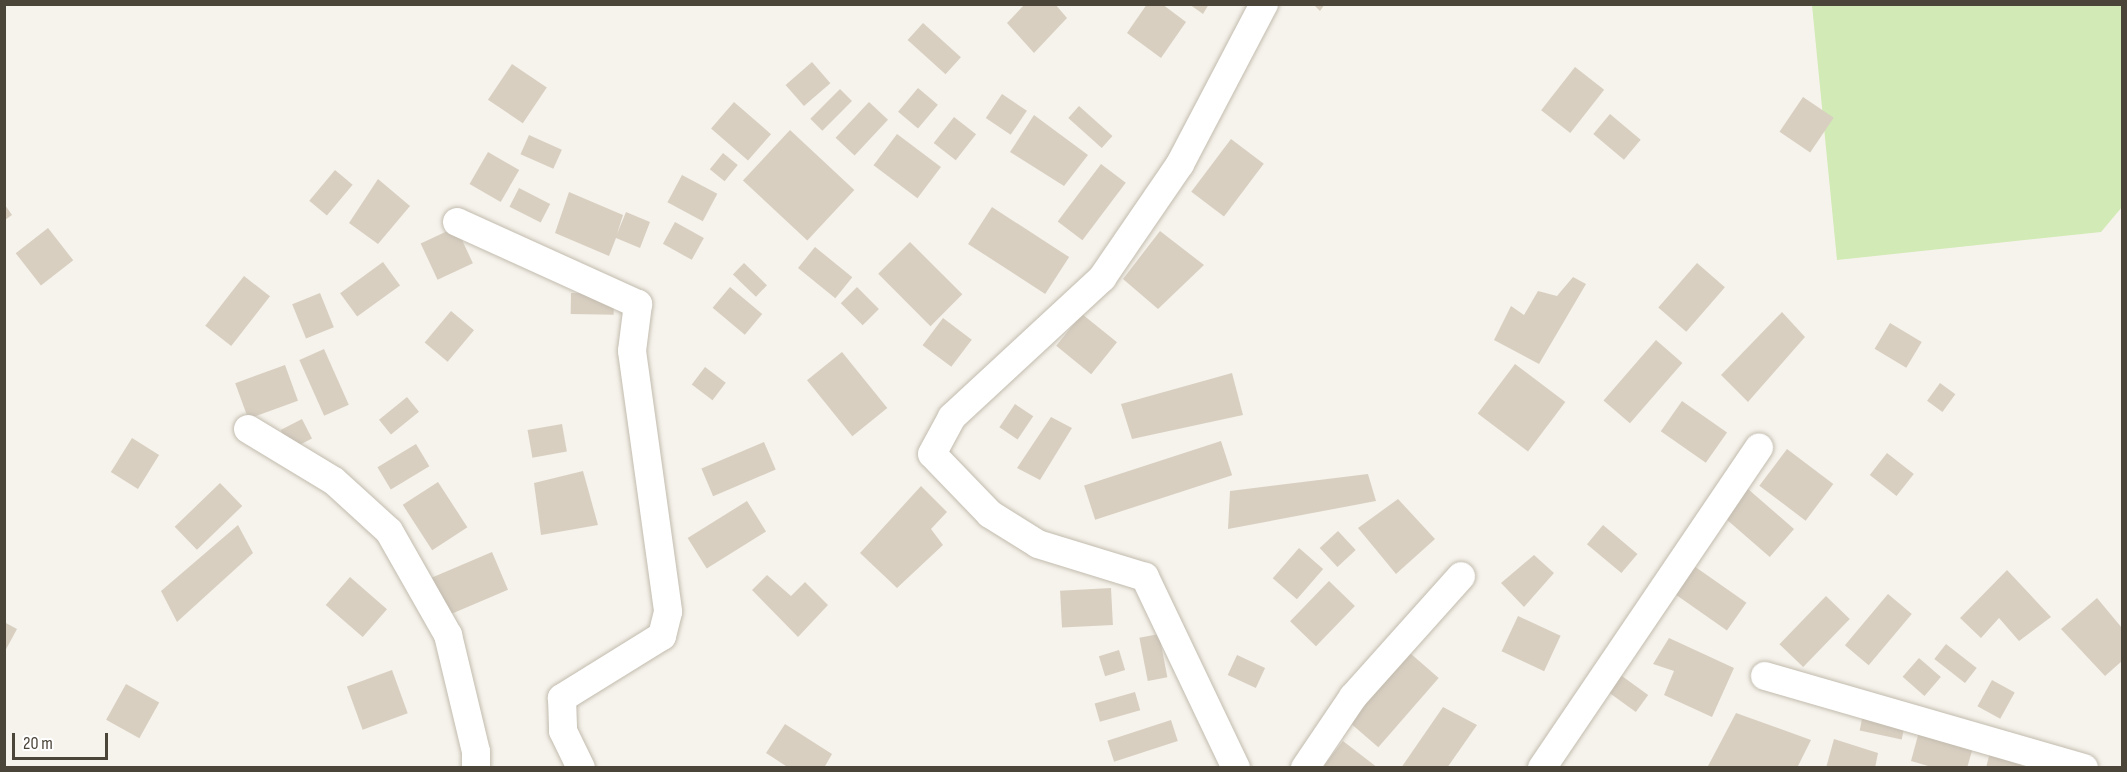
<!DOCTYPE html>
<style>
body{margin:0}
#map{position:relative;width:2127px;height:772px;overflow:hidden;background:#f6f3ec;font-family:"Sofia Sans Condensed",sans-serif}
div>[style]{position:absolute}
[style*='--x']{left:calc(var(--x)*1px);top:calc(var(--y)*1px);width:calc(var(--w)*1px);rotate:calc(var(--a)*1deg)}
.green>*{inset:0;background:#d2eab5}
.building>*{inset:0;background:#d8cfc1;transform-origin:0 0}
.roads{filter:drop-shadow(0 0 2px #c2bbae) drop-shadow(0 0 2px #c2bbae)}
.minor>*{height:28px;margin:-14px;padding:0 14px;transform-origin:14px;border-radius:14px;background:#fff}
span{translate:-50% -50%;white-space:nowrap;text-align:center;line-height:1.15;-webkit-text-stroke:6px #fff;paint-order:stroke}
.frame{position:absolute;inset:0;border:6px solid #4b4439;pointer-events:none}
.scale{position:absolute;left:12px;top:733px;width:96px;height:27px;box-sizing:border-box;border:3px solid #4b4439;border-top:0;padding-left:8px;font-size:18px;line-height:21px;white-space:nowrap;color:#4b4439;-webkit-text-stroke:4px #fff;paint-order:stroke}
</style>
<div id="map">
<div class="green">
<div style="clip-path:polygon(1812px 5px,2122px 5px,2122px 207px,2101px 232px,1837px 260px)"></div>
</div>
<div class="building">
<div style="clip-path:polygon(1025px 4px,1055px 4px,1067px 18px,1034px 53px,1007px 23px)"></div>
<div style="clip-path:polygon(1147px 4px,1162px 4px,1186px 22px,1161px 58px,1127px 33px)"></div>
<div style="clip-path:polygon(1189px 4px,1209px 4px,1203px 14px)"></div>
<div style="clip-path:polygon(1313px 4px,1325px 4px,1320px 11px)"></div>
<div style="left:923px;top:23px;width:51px;height:23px;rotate:42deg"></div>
<div style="left:812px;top:62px;width:28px;height:35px;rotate:49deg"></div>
<div style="left:512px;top:64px;width:42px;height:43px;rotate:34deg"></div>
<div style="left:1575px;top:67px;width:37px;height:55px;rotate:38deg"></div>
<div style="left:918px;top:88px;width:26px;height:31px;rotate:40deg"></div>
<div style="left:840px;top:89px;width:17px;height:42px;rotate:45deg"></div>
<div style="left:1002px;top:94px;width:30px;height:29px;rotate:34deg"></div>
<div style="left:1803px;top:97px;width:37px;height:42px;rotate:34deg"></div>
<div style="left:734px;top:102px;width:49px;height:35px;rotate:41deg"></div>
<div style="left:869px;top:102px;width:26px;height:49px;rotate:43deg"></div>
<div style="left:1079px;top:106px;width:45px;height:16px;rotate:42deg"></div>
<div style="left:1610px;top:114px;width:40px;height:26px;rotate:40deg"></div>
<div style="clip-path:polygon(1034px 115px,1088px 155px,1064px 186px,1010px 152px)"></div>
<div style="left:954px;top:117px;width:28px;height:33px;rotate:38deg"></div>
<div style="left:790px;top:130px;width:88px;height:69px;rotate:43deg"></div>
<div style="left:897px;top:134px;width:55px;height:39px;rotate:37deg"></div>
<div style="left:529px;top:135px;width:36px;height:21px;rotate:24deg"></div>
<div style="left:1231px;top:139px;width:41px;height:66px;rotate:37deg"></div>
<div style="left:488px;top:152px;width:36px;height:37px;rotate:30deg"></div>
<div style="left:723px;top:153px;width:19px;height:21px;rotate:39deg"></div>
<div style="left:1101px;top:164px;width:31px;height:72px;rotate:37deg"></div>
<div style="left:335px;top:170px;width:23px;height:40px;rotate:40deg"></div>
<div style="left:682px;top:175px;width:40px;height:31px;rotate:28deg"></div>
<div style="clip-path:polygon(378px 179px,410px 206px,378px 244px,349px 223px)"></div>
<div style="left:519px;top:188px;width:35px;height:21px;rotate:27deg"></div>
<div style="clip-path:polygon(569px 192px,623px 215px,617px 234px,626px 212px,650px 222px,640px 248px,616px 238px,609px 256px,555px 233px)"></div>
<div style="clip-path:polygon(5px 205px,12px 215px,5px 220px)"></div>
<div style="left:992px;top:207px;width:92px;height:44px;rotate:33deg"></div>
<div style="left:675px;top:222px;width:33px;height:25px;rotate:29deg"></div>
<div style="left:456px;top:227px;width:40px;height:39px;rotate:65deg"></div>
<div style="left:48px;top:228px;width:41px;height:41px;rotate:52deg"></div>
<div style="clip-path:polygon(1160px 231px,1204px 265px,1158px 309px,1123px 279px)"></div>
<div style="left:910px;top:242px;width:74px;height:45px;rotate:45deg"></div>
<div style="left:815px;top:247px;width:48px;height:27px;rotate:39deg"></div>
<div style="left:383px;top:262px;width:29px;height:53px;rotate:54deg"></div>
<div style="left:744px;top:263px;width:32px;height:16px;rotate:44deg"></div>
<div style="left:1697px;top:263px;width:37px;height:59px;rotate:41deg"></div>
<div style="left:244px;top:276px;width:33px;height:63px;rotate:38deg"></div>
<div style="clip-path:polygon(1573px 277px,1586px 284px,1539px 364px,1494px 340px,1511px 306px,1524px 315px,1538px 291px,1557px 296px)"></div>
<div style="left:730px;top:287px;width:42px;height:27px;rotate:40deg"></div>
<div style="left:857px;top:287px;width:31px;height:23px;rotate:45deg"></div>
<div style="left:320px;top:293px;width:37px;height:30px;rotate:68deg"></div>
<div style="left:571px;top:293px;width:43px;height:21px;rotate:1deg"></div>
<div style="left:451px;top:311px;width:30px;height:41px;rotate:40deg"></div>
<div style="clip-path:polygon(1782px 312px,1805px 337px,1748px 402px,1721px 375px)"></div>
<div style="left:1082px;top:314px;width:45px;height:41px;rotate:39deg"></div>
<div style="left:943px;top:318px;width:36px;height:34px;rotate:37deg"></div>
<div style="left:1890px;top:323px;width:37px;height:30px;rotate:31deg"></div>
<div style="left:1656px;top:340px;width:35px;height:80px;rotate:41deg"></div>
<div style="left:324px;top:349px;width:61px;height:27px;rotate:66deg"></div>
<div style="left:842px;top:352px;width:72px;height:45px;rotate:51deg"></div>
<div style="left:1515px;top:364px;width:63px;height:62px;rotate:37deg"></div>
<div style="left:285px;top:365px;width:38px;height:53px;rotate:70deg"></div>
<div style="left:705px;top:367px;width:26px;height:22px;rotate:37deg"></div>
<div style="clip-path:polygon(1232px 373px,1243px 415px,1132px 439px,1121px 404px)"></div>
<div style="left:1940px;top:383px;width:19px;height:22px;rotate:36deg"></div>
<div style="left:407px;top:397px;width:19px;height:36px;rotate:51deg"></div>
<div style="left:1682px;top:401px;width:55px;height:37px;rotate:35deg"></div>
<div style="left:1015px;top:404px;width:22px;height:28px;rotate:34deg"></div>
<div style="clip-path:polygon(1051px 417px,1072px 428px,1040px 480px,1017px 468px)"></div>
<div style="left:302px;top:419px;width:22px;height:24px;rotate:63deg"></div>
<div style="left:562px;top:424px;width:28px;height:35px;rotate:80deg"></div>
<div style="left:132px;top:438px;width:32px;height:40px;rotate:32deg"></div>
<div style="left:1221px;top:441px;width:36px;height:144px;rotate:72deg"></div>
<div style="left:764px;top:442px;width:30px;height:68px;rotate:67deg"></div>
<div style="left:416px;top:444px;width:26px;height:45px;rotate:59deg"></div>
<div style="left:1787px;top:449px;width:58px;height:46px;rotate:37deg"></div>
<div style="left:1887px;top:453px;width:34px;height:28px;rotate:38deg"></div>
<div style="clip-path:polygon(583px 471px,598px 525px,541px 535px,534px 483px)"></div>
<div style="clip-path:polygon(1368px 474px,1376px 501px,1228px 529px,1230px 491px)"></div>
<div style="left:438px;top:482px;width:54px;height:42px;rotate:57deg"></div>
<div style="left:220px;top:483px;width:32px;height:63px;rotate:46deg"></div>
<div style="clip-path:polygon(921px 486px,947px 512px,931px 529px,943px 545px,897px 588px,860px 553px)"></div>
<div style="left:1748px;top:489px;width:61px;height:37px;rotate:41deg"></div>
<div style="clip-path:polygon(1398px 499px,1435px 539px,1396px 574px,1358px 528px)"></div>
<div style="left:747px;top:501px;width:36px;height:70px;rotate:58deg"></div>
<div style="clip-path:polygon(238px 525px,253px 553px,177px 622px,161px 591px)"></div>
<div style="left:1603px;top:525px;width:45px;height:25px;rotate:40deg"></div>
<div style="left:1338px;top:531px;width:26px;height:25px;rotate:47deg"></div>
<div style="left:1299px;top:548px;width:32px;height:40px;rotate:41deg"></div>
<div style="left:492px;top:552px;width:41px;height:65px;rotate:67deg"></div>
<div style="clip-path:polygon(1534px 555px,1554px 573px,1524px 607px,1501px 583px)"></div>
<div style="left:1694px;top:566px;width:64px;height:34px;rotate:35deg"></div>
<div style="clip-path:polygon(2007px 570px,2051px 617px,2019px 641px,1999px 618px,1981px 638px,1960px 618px)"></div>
<div style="clip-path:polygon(767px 575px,791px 596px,805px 582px,828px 605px,798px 637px,752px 590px)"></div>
<div style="left:350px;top:577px;width:49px;height:37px;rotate:41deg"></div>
<div style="left:1329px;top:581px;width:36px;height:56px;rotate:44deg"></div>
<div style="left:1111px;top:588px;width:37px;height:51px;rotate:87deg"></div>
<div style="left:1888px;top:594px;width:31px;height:67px;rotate:40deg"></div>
<div style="left:1826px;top:596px;width:33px;height:67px;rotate:44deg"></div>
<div style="clip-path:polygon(2097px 598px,2122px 628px,2122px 661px,2105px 676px,2061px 629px)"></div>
<div style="left:1518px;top:616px;width:47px;height:39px;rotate:25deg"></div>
<div style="clip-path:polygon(4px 622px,17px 629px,4px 653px)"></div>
<div style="left:1159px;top:634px;width:44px;height:20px;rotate:79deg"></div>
<div style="clip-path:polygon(1669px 638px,1734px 668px,1712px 717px,1664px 695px,1674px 671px,1653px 664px)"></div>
<div style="left:1946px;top:644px;width:39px;height:19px;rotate:38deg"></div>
<div style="left:1119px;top:650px;width:21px;height:21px;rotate:73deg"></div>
<div style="left:1410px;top:653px;width:38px;height:92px;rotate:41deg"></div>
<div style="left:1237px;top:655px;width:31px;height:22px;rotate:25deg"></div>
<div style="left:1919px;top:658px;width:29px;height:25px;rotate:41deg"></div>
<div style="left:392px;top:670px;width:46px;height:48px;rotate:70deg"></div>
<div style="left:1615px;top:671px;width:41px;height:21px;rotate:36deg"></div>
<div style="left:1992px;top:680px;width:26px;height:30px;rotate:29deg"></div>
<div style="left:126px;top:684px;width:38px;height:41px;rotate:29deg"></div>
<div style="left:1135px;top:692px;width:19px;height:42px;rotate:74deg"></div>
<div style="clip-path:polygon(1443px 707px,1477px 725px,1447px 768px,1401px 768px)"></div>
<div style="left:1864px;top:710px;width:43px;height:21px;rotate:12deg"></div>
<div style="clip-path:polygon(1736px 713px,1811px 740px,1797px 768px,1707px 768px)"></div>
<div style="left:1171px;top:720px;width:22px;height:67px;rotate:72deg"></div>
<div style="clip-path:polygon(785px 724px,832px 754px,824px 768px,789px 768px,766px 753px)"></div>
<div style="clip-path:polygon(1920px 728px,1974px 744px,1967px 768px,1935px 768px,1911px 761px)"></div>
<div style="clip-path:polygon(1834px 739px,1878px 753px,1875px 768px,1826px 768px)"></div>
<div style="clip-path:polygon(1343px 741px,1378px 768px,1322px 768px)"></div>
<div style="clip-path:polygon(1990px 752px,2023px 760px,2021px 768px,1986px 768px)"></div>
</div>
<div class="roads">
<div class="minor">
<div style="--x:457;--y:222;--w:199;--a:24.4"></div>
<div style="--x:638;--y:304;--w:47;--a:97.3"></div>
<div style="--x:632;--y:351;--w:263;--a:82.1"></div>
<div style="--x:668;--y:612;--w:25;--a:104"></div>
<div style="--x:662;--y:636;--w:118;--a:148.2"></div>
<div style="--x:562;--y:698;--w:33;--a:88"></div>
<div style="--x:563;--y:731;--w:41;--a:64.1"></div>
<div style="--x:248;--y:429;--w:100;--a:31.2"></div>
<div style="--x:334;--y:481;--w:74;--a:42.3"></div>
<div style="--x:389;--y:531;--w:120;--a:60.4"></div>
<div style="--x:448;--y:635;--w:120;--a:76.5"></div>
<div style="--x:476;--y:752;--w:16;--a:90"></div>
<div style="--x:1765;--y:676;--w:332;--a:16.1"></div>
<div style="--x:1236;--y:768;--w:212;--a:-115.5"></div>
<div style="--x:1145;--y:577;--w:112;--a:-162.9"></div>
<div style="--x:1038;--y:544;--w:57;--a:-148"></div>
<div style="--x:990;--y:514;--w:83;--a:-134"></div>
<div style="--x:932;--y:454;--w:42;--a:-61.6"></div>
<div style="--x:952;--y:417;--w:205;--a:-42.8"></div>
<div style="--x:1102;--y:278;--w:138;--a:-55.6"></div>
<div style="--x:1180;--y:164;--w:181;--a:-62.3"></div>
<div style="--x:1305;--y:768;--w:86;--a:-55.9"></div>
<div style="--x:1353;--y:697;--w:162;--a:-48.2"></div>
<div style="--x:1542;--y:768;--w:387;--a:-55.9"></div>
</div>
</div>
<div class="frame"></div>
<div class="scale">20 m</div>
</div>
